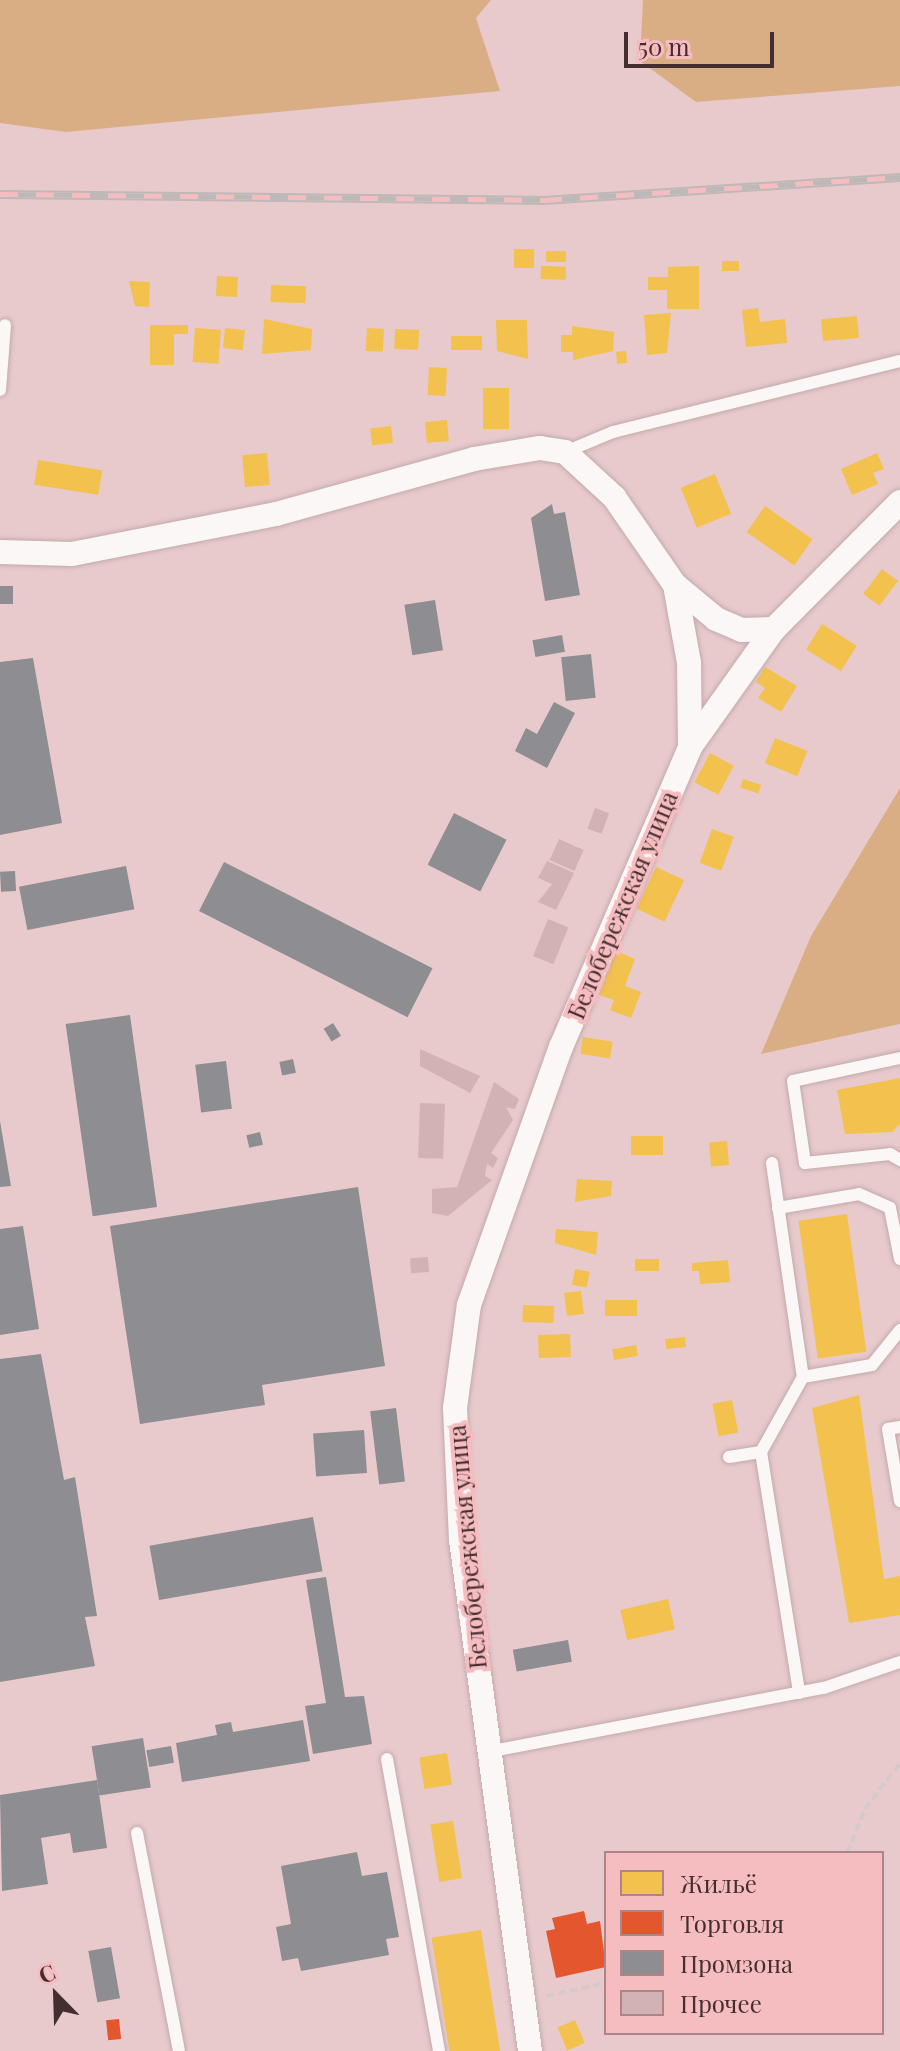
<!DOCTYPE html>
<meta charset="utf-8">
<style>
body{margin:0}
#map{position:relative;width:900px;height:2051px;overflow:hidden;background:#e9cacc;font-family:"Playfair Display",serif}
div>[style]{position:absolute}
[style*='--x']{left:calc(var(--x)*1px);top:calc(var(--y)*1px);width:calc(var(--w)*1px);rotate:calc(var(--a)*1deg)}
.green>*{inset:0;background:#d9ae85}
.homes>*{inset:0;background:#f2c14e;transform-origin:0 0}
.shops>*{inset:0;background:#e4572e;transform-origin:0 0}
.industry>*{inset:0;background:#8d8d92;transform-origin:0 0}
.building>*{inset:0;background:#d2b2b5;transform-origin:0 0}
.path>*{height:4px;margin-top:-2px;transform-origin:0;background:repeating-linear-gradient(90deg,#d4cacb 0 8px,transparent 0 12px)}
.roads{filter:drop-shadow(0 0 2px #c2aaac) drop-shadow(0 0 2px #c2aaac)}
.service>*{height:12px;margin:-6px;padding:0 6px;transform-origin:6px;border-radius:6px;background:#fcf7f7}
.minor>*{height:24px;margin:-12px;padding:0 12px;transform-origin:12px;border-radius:12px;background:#fcf7f7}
.rail>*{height:9px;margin-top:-4.5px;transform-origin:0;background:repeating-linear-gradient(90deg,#f6bdc0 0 18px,#bfb8b8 0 36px);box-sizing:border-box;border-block:2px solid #bfb8b8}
span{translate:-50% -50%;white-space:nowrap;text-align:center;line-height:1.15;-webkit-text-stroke:8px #f6bdc0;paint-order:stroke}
.street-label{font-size:24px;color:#442e2f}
.legend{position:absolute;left:604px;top:1851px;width:280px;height:184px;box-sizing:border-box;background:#f6bdc0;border:2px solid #af8486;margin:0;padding:10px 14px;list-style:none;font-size:24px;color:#442e2f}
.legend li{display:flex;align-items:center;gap:16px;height:40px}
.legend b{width:40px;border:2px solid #af8486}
.north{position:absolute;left:16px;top:1955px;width:80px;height:80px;-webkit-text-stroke:6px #f6bdc0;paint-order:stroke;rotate:337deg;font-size:22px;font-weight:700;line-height:32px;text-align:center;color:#442e2f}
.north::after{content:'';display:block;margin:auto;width:28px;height:36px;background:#442e2f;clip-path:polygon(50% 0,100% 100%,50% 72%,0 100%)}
.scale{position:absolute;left:624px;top:32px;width:150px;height:36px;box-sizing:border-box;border:4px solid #442e2f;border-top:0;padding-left:10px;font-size:24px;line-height:28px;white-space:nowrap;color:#442e2f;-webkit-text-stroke:6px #f6bdc0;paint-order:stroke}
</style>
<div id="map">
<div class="green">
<div style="clip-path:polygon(0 0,491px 0,476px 18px,500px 91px,66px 132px,0 123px)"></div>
<div style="clip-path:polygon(643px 0,900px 0,900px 86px,696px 102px,640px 61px)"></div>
<div style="clip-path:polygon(900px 788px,900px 1024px,761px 1054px,811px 936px)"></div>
</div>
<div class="homes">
<div style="left:514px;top:249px;width:20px;height:19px"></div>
<div style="left:546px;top:251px;width:20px;height:11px"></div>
<div style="left:722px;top:261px;width:17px;height:10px"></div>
<div style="left:541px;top:266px;width:25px;height:13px;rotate:2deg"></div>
<div style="clip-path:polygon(699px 266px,699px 309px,667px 309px,667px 290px,648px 290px,648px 277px,668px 277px,668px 267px)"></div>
<div style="left:217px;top:276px;width:21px;height:20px;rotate:3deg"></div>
<div style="clip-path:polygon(129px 281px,150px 282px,149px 307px,135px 306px)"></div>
<div style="left:271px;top:285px;width:35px;height:17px;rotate:2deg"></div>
<div style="clip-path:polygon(758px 308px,760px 322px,785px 319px,787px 343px,746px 347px,742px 310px)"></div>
<div style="clip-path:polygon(671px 313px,667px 353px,647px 355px,644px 315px)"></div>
<div style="left:857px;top:316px;width:22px;height:36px;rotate:85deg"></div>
<div style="clip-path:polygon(264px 319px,312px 329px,311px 350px,262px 354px)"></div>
<div style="clip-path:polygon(496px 320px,527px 320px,528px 359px,497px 351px)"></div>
<div style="clip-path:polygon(150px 325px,188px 325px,188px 334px,174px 334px,174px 365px,150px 365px)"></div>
<div style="clip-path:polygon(572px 326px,614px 332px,613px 351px,573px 360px,573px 352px,561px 352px,561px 335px,572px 335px)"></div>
<div style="left:195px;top:328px;width:26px;height:34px;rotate:4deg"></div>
<div style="left:225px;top:328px;width:20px;height:20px;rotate:6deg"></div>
<div style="left:367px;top:328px;width:17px;height:23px;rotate:3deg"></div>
<div style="left:395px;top:329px;width:24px;height:20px;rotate:2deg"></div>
<div style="left:451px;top:336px;width:31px;height:14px"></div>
<div style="left:626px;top:351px;width:12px;height:10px;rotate:85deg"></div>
<div style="left:429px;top:367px;width:18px;height:28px;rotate:3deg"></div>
<div style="left:483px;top:388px;width:26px;height:41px"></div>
<div style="left:447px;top:420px;width:21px;height:22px;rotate:85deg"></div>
<div style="left:391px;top:426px;width:17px;height:21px;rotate:83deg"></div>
<div style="left:267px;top:453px;width:32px;height:25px;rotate:85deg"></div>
<div style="clip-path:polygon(877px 453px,884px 469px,873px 473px,878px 484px,852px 495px,841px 469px)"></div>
<div style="left:38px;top:460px;width:65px;height:25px;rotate:9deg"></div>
<div style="left:715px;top:474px;width:43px;height:37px;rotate:68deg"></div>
<div style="left:765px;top:506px;width:58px;height:32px;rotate:35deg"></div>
<div style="left:882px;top:569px;width:20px;height:31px;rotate:37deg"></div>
<div style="left:822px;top:624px;width:41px;height:30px;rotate:32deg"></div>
<div style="clip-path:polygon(765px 667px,797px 686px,781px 712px,758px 698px,765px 688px,756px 682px)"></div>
<div style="left:775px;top:738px;width:35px;height:27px;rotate:22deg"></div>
<div style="left:710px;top:753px;width:27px;height:33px;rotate:28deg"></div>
<div style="left:743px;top:779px;width:19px;height:9px;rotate:18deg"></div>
<div style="left:712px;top:829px;width:23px;height:36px;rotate:20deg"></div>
<div style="left:656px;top:867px;width:31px;height:46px;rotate:25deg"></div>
<div style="clip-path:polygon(616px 951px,635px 959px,625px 986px,641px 992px,631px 1018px,610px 1010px,614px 1000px,599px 995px)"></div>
<div style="left:583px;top:1037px;width:30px;height:17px;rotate:9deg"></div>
<div style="clip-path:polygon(900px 1078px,900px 1124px,892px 1132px,845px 1134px,837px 1090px)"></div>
<div style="left:663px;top:1136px;width:19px;height:32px;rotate:90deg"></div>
<div style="left:727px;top:1141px;width:24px;height:18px;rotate:85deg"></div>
<div style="clip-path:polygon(577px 1179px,612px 1181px,611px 1196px,575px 1202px)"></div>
<div style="left:847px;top:1214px;width:139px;height:49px;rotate:82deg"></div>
<div style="clip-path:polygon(556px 1229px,598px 1232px,596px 1255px,555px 1243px)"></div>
<div style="left:635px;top:1259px;width:24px;height:12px"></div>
<div style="clip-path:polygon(728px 1260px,730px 1282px,700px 1284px,699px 1271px,692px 1271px,692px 1263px)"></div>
<div style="left:575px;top:1269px;width:15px;height:16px;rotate:11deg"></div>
<div style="left:581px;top:1291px;width:23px;height:17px;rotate:83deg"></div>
<div style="left:637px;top:1300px;width:16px;height:32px;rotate:90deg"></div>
<div style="left:523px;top:1305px;width:31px;height:17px;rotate:2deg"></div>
<div style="left:570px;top:1334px;width:23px;height:32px;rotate:88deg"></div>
<div style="left:685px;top:1337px;width:10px;height:20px;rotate:84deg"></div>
<div style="left:636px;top:1345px;width:11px;height:24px;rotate:80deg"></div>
<div style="clip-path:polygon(859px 1395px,884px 1579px,900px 1576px,900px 1615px,849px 1623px,812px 1408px)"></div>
<div style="left:732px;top:1400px;width:33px;height:20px;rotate:79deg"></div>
<div style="left:668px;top:1599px;width:31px;height:49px;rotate:77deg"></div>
<div style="left:447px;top:1753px;width:32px;height:28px;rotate:81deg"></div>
<div style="left:453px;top:1821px;width:58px;height:23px;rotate:81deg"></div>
<div style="left:481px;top:1930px;width:123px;height:50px;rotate:81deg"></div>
<div style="left:575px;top:2020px;width:25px;height:19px;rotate:67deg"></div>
</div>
<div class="shops">
<div style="clip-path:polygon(584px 1911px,587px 1924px,600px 1921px,606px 1967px,556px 1978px,546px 1931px,555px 1929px,552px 1918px)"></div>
<div style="left:119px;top:2019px;width:20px;height:13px;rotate:84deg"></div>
</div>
<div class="industry">
<div style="clip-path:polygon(552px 504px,554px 514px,565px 512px,580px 595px,545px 601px,531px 518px)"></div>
<div style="left:13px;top:586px;width:18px;height:13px;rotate:90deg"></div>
<div style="left:435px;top:600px;width:51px;height:31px;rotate:81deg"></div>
<div style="left:562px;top:635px;width:17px;height:30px;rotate:80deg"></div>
<div style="left:591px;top:654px;width:44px;height:30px;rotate:84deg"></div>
<div style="clip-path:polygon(33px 658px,62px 823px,0 835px,0 662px)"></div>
<div style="clip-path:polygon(554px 702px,575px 713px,547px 768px,515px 751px,526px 728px,537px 734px)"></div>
<div style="left:454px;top:813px;width:59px;height:58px;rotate:27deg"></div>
<div style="left:224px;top:862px;width:234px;height:55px;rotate:27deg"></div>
<div style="left:126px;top:866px;width:44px;height:109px;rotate:79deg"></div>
<div style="left:15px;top:871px;width:20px;height:15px;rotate:87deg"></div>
<div style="left:130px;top:1015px;width:194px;height:65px;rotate:82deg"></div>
<div style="left:333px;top:1023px;width:15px;height:11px;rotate:58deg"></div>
<div style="left:293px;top:1059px;width:14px;height:14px;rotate:78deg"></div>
<div style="left:226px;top:1061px;width:48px;height:31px;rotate:83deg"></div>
<div style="clip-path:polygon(0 1121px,11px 1186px,0 1187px)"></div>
<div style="left:260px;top:1132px;width:13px;height:14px;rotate:77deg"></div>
<div style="clip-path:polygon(358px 1187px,385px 1366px,262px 1385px,265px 1405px,140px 1424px,110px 1226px)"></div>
<div style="clip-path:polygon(23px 1226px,39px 1329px,0 1335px,0 1229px)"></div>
<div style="clip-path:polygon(41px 1354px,64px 1480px,75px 1477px,97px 1616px,85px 1617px,95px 1666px,0 1682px,0 1359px)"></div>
<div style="left:396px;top:1408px;width:74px;height:26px;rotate:83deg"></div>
<div style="left:364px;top:1430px;width:43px;height:51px;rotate:86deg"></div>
<div style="left:313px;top:1517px;width:55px;height:166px;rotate:80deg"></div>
<div style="clip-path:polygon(326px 1577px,345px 1697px,364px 1696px,372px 1744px,313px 1754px,305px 1706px,326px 1703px,306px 1580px)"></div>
<div style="left:568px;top:1640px;width:22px;height:56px;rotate:80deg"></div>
<div style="clip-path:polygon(303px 1720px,310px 1761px,182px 1782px,176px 1743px,217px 1735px,215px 1725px,231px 1722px,233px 1732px)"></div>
<div style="left:143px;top:1738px;width:50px;height:52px;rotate:81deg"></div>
<div style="left:171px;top:1746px;width:17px;height:25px;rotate:80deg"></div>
<div style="clip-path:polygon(97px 1780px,107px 1848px,73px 1853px,70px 1833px,41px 1838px,48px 1884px,2px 1891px,0 1795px)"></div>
<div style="clip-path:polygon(357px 1852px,362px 1876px,387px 1872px,399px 1937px,386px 1939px,389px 1955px,301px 1971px,298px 1958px,282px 1961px,276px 1927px,291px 1924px,281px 1866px)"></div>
<div style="left:111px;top:1947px;width:52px;height:23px;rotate:80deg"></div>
</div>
<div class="building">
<div style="left:595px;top:808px;width:15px;height:22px;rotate:20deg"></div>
<div style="left:559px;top:839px;width:27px;height:23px;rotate:24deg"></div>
<div style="clip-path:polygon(547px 861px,574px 873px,556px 910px,538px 902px,552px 884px,538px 878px)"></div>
<div style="left:548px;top:919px;width:22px;height:40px;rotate:22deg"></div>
<div style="clip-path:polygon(420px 1049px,480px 1076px,470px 1093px,420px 1066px)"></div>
<div style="clip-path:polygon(494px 1082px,519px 1099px,515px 1109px,506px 1107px,513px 1120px,491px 1153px,498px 1158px,493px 1168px,487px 1164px,485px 1176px,492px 1180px,448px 1216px,432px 1213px,432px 1189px,457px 1187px)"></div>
<div style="left:420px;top:1103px;width:25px;height:55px;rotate:2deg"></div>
<div style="left:428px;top:1257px;width:15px;height:18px;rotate:86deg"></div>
</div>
<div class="path">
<div style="--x:847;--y:1853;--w:48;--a:-67.8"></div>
<div style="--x:865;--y:1809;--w:58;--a:-52.7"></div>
<div style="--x:546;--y:1996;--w:61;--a:-12.2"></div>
</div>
<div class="roads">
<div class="service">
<div style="--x:0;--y:390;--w:65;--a:-85.6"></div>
<div style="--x:565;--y:452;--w:52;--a:-22.6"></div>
<div style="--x:613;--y:432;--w:296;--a:-13.9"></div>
<div style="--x:900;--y:1058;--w:109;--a:167.9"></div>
<div style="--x:793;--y:1081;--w:83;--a:81.7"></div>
<div style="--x:805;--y:1163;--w:85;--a:-6"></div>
<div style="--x:890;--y:1154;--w:12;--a:31"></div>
<div style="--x:772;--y:1163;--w:216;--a:81.8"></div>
<div style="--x:778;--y:1208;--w:82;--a:-9.8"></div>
<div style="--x:859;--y:1194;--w:34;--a:24"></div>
<div style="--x:890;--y:1208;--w:52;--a:78.9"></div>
<div style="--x:900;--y:1427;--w:12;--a:171"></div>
<div style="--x:888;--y:1429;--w:73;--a:80.5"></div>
<div style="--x:761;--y:1452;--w:86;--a:-60.8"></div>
<div style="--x:803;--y:1377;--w:70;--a:-9.9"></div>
<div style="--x:872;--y:1365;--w:45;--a:-51.3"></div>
<div style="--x:729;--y:1457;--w:32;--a:-9"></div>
<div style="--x:761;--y:1452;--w:244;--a:81"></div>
<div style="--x:487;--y:1752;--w:343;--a:-10.8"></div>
<div style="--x:824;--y:1688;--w:80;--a:-18.9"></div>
<div style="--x:387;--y:1759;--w:297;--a:79.9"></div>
<div style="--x:137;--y:1833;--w:222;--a:79.1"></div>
</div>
<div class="minor">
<div style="--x:0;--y:552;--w:72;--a:1.6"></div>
<div style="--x:72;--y:554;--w:208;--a:-11.1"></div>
<div style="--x:276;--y:514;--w:205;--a:-15.5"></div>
<div style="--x:474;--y:459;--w:67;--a:-9.5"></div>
<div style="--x:540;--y:448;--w:25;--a:9"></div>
<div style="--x:565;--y:452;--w:67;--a:42.6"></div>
<div style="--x:614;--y:497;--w:107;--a:55.3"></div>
<div style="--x:675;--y:585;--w:79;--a:79.8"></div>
<div style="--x:689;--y:663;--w:84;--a:89.3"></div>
<div style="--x:675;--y:585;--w:53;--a:39.7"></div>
<div style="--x:716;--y:619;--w:28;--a:23"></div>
<div style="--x:742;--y:630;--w:32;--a:-2"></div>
<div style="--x:530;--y:2051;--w:516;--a:-97.69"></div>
<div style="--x:461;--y:1540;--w:132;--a:-92.6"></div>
<div style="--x:455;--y:1408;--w:104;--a:-82.3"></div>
<div style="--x:469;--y:1305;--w:274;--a:-70.4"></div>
<div style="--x:561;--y:1047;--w:327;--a:-66.7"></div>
<div style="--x:690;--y:747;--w:145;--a:-54.6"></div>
<div style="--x:774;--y:629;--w:179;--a:-45.2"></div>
</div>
</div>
<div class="rail">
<div style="--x:0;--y:194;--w:544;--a:0.63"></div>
<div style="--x:544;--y:200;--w:357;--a:-3.7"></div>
</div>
<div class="street-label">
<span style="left:622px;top:905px;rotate:-67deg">Белобережская улица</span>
<span style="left:467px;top:1547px;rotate:-95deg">Белобережская улица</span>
</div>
<ul class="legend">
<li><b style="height:22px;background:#f2c14e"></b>Жильё</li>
<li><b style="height:22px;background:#e4572e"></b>Торговля</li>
<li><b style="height:22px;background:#8d8d92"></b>Промзона</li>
<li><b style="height:22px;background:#d2b2b5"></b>Прочее</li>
</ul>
<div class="north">С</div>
<div class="scale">50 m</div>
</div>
